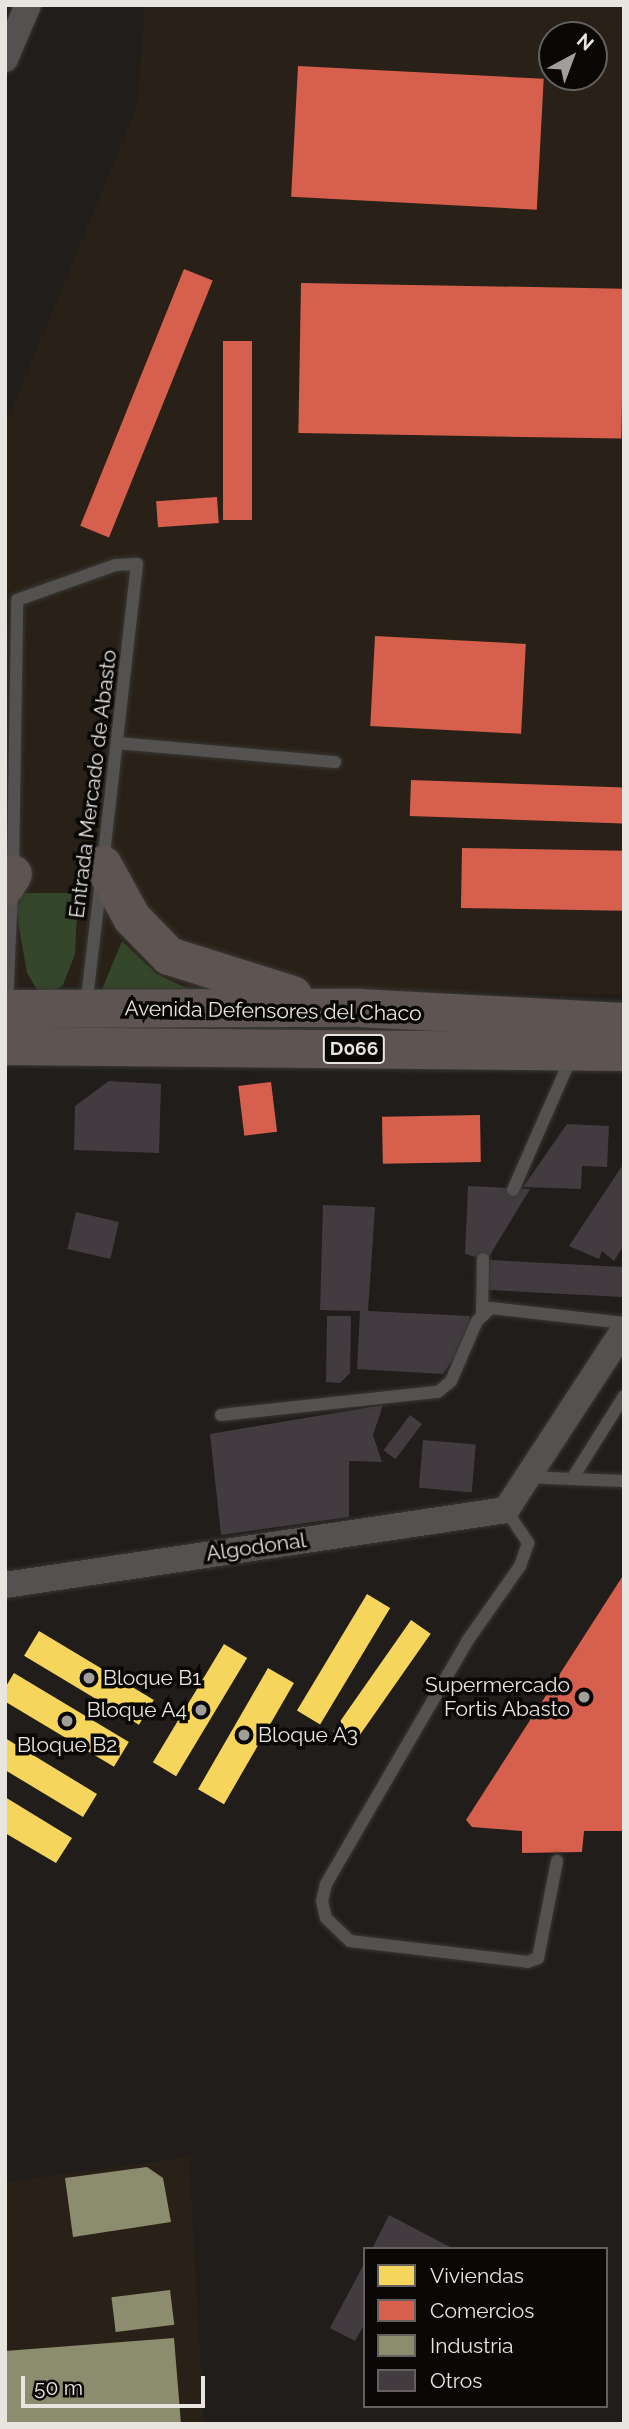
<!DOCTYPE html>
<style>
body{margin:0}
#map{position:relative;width:629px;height:2429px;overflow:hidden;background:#201d1a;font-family:Raleway,sans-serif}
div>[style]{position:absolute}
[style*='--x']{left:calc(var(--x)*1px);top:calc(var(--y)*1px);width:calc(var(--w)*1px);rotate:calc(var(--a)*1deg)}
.built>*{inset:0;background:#292117}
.green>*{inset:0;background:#35472a}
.homes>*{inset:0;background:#f6d55c;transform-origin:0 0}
.shops>*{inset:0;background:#d6604d;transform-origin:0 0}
.industry>*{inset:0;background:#8c8c6e;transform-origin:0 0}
.building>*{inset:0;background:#423c41;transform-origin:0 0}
.roads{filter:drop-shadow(0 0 2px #393735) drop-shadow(0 0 2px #393735)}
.lane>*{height:12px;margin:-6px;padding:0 6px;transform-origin:6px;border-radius:6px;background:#545250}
.street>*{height:26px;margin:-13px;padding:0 13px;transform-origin:13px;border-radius:13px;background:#545250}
.highway>*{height:38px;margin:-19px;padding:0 19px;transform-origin:19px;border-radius:19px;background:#5e5451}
.dots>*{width:19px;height:19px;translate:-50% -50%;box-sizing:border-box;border:4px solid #0a0806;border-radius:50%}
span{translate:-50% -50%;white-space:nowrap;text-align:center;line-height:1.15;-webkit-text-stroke:7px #0a0806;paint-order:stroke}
.shield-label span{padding:2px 5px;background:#0a0806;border:2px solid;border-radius:5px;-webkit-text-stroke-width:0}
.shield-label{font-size:19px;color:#e8e5e1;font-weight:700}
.street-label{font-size:21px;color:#e8e5e1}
.poi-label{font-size:21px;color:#e8e5e1}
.left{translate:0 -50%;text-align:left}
.right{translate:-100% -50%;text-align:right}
.frame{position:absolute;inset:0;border:7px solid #e8e5e1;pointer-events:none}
.legend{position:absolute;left:363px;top:2247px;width:245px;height:161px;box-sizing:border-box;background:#0a0806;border:2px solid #63605e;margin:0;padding:9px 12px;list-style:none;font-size:21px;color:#e8e5e1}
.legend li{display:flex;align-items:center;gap:14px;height:35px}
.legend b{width:35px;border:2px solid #63605e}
.north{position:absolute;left:538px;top:21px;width:70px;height:70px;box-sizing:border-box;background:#0a0806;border:2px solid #63605e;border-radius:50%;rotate:41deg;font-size:19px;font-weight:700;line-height:28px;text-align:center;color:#e8e5e1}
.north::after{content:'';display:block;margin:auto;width:24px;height:32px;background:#a29f9b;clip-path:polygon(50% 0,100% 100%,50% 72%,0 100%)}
.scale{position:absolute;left:21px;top:2376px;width:184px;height:32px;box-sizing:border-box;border:4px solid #e8e5e1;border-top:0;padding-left:9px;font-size:21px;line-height:24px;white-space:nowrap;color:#e8e5e1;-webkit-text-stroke:5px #0a0806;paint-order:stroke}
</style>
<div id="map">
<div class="built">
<div style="clip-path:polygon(evenodd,145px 5px,624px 5px,624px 995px,5px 984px,5px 426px,137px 106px,145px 5px,552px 35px,594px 35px,594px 77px,552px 77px,552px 35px)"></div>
<div style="clip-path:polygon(189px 2157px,204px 2424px,5px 2424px,5px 2182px)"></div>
</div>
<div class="green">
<div style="clip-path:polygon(13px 893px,78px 893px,75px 954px,63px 985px,50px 995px,41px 996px,27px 973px)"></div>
<div style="clip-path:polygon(122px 941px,157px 974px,184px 987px,239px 993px,100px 994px)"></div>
</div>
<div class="homes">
<div style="left:367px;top:1594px;width:27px;height:136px;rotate:31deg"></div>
<div style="left:411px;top:1620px;width:24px;height:136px;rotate:35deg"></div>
<div style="left:39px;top:1631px;width:134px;height:29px;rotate:31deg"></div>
<div style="left:224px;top:1644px;width:27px;height:138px;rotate:31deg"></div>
<div style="left:268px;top:1668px;width:30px;height:140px;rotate:30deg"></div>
<div style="left:14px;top:1673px;width:134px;height:29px;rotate:31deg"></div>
<div style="clip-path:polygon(5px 1738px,97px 1794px,83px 1817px,5px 1770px)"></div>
<div style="clip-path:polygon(5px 1797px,72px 1838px,56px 1863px,5px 1833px)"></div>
</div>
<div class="shops">
<div style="left:298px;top:66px;width:246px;height:131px;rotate:3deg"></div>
<div style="left:184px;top:269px;width:31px;height:277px;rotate:22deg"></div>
<div style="left:301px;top:283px;width:323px;height:150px;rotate:1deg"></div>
<div style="left:223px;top:341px;width:29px;height:179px"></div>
<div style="left:217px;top:497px;width:26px;height:61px;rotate:86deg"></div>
<div style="left:375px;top:636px;width:151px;height:90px;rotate:3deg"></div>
<div style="left:411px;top:780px;width:213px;height:36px;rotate:2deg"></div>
<div style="left:462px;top:848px;width:162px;height:60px;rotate:1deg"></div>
<div style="left:271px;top:1082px;width:50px;height:33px;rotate:83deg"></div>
<div style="left:480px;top:1115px;width:47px;height:98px;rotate:89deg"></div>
<div style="clip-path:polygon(624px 1574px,624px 1831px,584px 1831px,582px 1852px,522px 1853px,522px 1831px,472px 1827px,466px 1820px)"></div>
</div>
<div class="industry">
<div style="clip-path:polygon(147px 2167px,163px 2178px,171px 2222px,73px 2237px,65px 2178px)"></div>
<div style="left:170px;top:2290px;width:35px;height:59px;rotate:83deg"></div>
<div style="clip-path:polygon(174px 2338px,181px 2424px,5px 2424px,5px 2351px)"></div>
</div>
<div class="building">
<div style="clip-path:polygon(109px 1081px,161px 1084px,159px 1153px,74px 1150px,75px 1106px)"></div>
<div style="clip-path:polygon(567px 1124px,609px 1126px,607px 1167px,582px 1166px,581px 1189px,523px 1187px)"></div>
<div style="clip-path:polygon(624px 1163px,624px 1245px,614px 1261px,602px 1251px,599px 1259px,569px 1246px)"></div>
<div style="clip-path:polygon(468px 1186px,530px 1189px,487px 1260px,465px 1254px)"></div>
<div style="clip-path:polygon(323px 1205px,375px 1207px,368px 1311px,470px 1316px,468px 1337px,443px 1374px,357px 1369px,360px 1311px,320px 1310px)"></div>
<div style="left:76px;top:1212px;width:44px;height:38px;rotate:13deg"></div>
<div style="left:490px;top:1260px;width:134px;height:30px;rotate:3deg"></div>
<div style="clip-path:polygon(327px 1316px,351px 1316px,350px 1373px,340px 1383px,326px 1382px)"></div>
<div style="clip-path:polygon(383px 1405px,373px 1435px,382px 1462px,349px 1461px,349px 1517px,221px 1535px,210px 1434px)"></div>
<div style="left:410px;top:1415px;width:15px;height:44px;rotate:37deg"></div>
<div style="left:423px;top:1440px;width:53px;height:48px;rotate:5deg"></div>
<div style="clip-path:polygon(389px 2215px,454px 2249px,372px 2249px)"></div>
<div style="clip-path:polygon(365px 2262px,365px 2323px,355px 2341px,330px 2328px)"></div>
</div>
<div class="roads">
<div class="lane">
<div style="--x:117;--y:743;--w:219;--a:5"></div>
<div style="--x:13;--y:869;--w:269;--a:-89.1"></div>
<div style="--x:17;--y:600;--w:105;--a:-19.5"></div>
<div style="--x:116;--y:565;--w:21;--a:-3"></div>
<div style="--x:137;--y:564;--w:301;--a:96.5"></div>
<div style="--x:7;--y:1005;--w:115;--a:-87.5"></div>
<div style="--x:86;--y:1006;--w:126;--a:-83.2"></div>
<div style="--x:513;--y:1190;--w:144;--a:-66.3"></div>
<div style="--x:482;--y:1313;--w:54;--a:-88.9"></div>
<div style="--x:221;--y:1415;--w:218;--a:-6.1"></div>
<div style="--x:438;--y:1392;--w:17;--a:-40"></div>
<div style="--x:451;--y:1381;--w:65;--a:-66.6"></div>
<div style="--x:477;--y:1321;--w:19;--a:-43"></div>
<div style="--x:491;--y:1308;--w:134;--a:6.4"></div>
<div style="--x:527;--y:1477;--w:45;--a:2.5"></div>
<div style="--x:572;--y:1479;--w:98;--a:-57.9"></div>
<div style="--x:572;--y:1479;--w:52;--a:2.2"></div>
<div style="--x:506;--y:1510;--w:40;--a:56"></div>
<div style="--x:528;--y:1543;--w:24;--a:109"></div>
<div style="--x:520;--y:1566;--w:90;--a:125.1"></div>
<div style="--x:468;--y:1640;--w:282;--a:120.2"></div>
<div style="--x:326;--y:1884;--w:17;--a:103"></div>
<div style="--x:322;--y:1901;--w:17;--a:77"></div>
<div style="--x:326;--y:1918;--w:33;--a:44"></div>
<div style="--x:350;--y:1941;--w:179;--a:6.7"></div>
<div style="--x:528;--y:1962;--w:11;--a:-22"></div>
<div style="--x:538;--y:1958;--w:99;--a:-78.9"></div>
</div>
<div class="street">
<div style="--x:5;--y:59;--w:59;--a:-66.9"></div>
<div style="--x:5;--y:1585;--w:507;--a:-8.51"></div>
<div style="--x:506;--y:1510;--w:215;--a:-56.8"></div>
</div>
<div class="highway">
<div style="--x:103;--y:865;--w:60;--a:61.3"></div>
<div style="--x:132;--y:918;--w:53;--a:45.8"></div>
<div style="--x:169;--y:956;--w:130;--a:17.5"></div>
<div style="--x:5;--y:887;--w:15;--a:-58"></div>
<div style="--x:5;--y:1009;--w:354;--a:-0.2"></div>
<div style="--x:359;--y:1008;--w:265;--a:3"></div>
<div style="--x:5;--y:1046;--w:619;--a:0.56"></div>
</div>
</div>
<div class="dots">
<div style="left:89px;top:1678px;background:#a29f9b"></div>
<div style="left:584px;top:1697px;background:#a29f9b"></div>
<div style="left:201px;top:1710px;background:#a29f9b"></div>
<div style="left:67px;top:1721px;background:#a29f9b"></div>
<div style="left:244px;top:1735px;background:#a29f9b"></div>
</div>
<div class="shield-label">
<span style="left:354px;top:1049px">D066</span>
</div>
<div class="street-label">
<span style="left:93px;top:784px;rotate:-83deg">Entrada Mercado de Abasto</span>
<span style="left:273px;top:1011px;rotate:1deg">Avenida Defensores del Chaco</span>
<span style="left:256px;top:1547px;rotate:-8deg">Algodonal</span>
</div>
<div class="poi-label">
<span class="left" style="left:103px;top:1678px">Bloque B1</span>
<span class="right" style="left:570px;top:1697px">Supermercado<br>Fortis Abasto</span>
<span class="right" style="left:187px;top:1710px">Bloque A4</span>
<span class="left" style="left:258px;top:1735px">Bloque A3</span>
<span style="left:67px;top:1745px">Bloque B2</span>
</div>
<div class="frame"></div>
<ul class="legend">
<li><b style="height:19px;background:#f6d55c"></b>Viviendas</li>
<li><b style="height:19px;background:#d6604d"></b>Comercios</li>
<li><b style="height:19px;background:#8c8c6e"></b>Industria</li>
<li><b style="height:19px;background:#423c41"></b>Otros</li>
</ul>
<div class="north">N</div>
<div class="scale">50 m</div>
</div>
